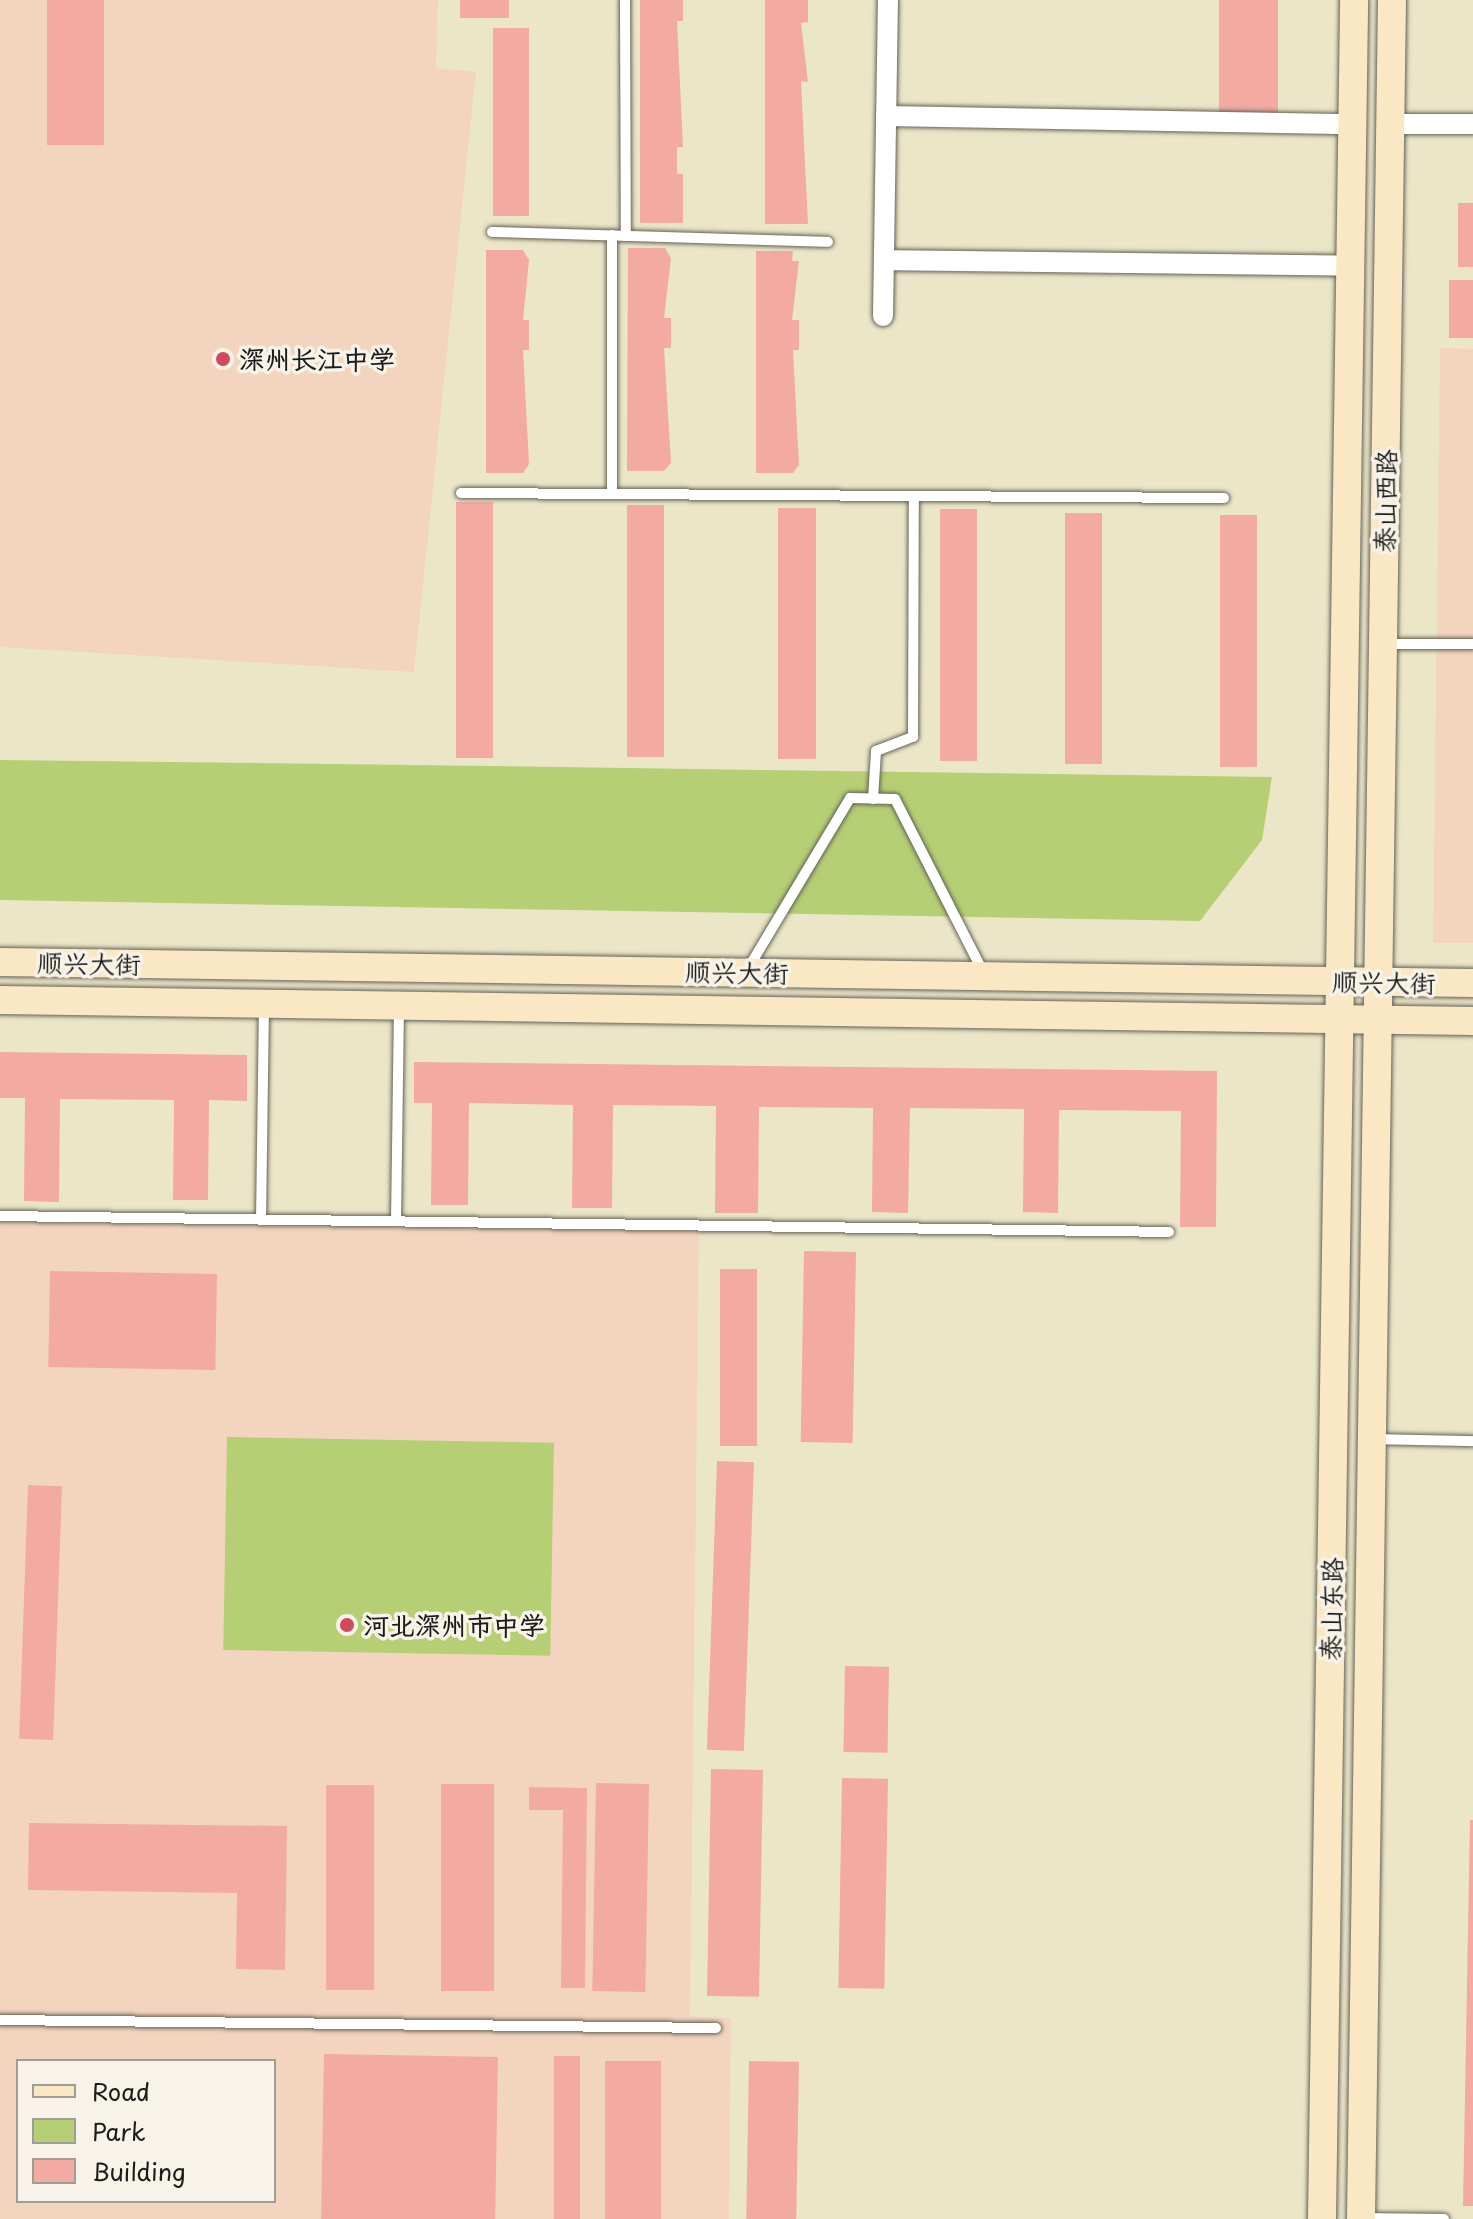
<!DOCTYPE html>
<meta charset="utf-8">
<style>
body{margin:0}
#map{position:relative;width:1473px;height:2219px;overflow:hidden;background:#ece6c8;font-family:"Playpen Sans","LXGW WenKai TC",sans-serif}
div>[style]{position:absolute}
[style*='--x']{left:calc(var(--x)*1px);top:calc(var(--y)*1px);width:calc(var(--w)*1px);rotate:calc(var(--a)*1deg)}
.built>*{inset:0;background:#f3d4be}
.green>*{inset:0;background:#b6cf75;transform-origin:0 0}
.building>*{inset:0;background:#f2aaa2;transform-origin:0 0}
.roads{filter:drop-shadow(0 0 2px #656358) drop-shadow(0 0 2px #656358)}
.service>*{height:10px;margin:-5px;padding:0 5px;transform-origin:5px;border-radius:5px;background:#fff}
.minor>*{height:20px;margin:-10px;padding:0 10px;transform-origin:10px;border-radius:10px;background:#fff}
.secondary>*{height:28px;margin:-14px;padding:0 14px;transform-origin:14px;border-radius:14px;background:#fae7c3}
.dots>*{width:22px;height:22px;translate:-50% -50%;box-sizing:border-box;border:4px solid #f7f3e8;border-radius:50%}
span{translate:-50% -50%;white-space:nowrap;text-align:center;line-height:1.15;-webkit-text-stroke:7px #f7f3e8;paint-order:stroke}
.poi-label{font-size:26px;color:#1c1c1c;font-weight:700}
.left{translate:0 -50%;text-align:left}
.street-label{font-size:26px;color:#1c1c1c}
.legend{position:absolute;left:16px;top:2059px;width:260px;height:144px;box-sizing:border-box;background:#f7f3e8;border:2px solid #9f9d96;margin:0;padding:10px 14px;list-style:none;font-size:24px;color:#1c1c1c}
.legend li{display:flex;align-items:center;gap:16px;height:40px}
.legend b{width:40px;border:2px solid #9f9d96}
</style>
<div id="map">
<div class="built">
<div style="clip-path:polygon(0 0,438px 0,436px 68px,476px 72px,414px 672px,0 647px)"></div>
<div style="clip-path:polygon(1440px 348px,1473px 349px,1473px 943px,1433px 943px)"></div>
<div style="clip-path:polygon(evenodd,0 1223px,699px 1231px,690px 2017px,731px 2018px,729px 2219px,0 2219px,0 1223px,18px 2061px,274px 2061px,274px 2201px,18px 2201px,18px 2061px)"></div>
</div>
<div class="green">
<div style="clip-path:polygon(0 760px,413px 765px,1272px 777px,1262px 840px,1200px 921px,0 900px)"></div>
<div style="left:227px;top:1437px;width:327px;height:213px;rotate:1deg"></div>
</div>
<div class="building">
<div style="left:47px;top:0;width:57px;height:145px"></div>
<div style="left:460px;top:0;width:49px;height:18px"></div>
<div style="clip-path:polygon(640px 0,683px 0,683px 21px,677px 21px,683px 147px,677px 147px,677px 174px,683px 174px,683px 223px,640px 223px)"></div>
<div style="clip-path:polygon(765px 0,808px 0,808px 22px,801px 23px,808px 82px,801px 81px,808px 224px,765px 224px)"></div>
<div style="left:1219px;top:0;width:59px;height:113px"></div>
<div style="left:493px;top:28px;width:36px;height:188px"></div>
<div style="left:1458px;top:203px;width:15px;height:64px"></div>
<div style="clip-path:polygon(628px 248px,665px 248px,671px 258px,664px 318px,671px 318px,671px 348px,664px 348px,671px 463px,664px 471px,627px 471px)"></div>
<div style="clip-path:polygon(486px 250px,523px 250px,529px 260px,523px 320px,529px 320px,529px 350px,523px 350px,529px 464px,523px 473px,486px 473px)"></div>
<div style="clip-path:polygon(756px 251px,793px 251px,792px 261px,799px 261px,792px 320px,799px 320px,799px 350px,793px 350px,799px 465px,793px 473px,756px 473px)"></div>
<div style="left:1449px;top:280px;width:24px;height:58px"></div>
<div style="left:456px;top:502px;width:37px;height:256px"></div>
<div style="left:627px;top:505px;width:37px;height:252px"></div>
<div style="left:778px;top:508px;width:38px;height:251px"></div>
<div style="left:940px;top:509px;width:37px;height:252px"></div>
<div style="left:1065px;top:513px;width:37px;height:251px"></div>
<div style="left:1220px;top:515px;width:37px;height:252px"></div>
<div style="clip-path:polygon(0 1052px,247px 1055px,247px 1101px,209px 1100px,208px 1200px,173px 1200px,174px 1100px,60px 1099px,59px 1202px,24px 1201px,25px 1098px,0 1098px)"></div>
<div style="clip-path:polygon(414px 1062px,1217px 1071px,1216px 1227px,1180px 1227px,1181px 1111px,1059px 1110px,1058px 1213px,1023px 1212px,1024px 1109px,910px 1108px,908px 1213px,872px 1212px,873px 1108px,759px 1107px,758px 1213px,715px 1213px,716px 1106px,613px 1105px,612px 1208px,572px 1208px,573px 1105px,469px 1103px,468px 1205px,431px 1205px,432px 1103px,414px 1103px)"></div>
<div style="left:804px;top:1251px;width:52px;height:191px;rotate:1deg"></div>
<div style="left:720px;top:1269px;width:37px;height:177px"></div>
<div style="left:50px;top:1271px;width:167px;height:96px;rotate:1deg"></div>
<div style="left:717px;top:1461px;width:37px;height:289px;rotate:2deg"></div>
<div style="left:28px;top:1485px;width:34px;height:254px;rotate:2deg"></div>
<div style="left:845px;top:1666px;width:44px;height:86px;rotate:1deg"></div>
<div style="left:711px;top:1769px;width:52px;height:227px;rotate:1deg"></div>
<div style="left:842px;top:1778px;width:46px;height:210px;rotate:1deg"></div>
<div style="left:596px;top:1783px;width:53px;height:208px;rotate:1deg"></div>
<div style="left:441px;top:1784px;width:53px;height:207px"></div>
<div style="left:326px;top:1785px;width:48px;height:205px"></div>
<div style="clip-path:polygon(529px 1787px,587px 1788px,585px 1988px,561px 1988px,563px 1810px,529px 1810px)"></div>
<div style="clip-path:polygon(1470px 1820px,1473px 1820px,1473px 2206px,1463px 2206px)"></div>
<div style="clip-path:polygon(29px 1823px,287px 1826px,285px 1970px,236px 1969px,237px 1893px,28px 1890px)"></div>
<div style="left:324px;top:2054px;width:174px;height:165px;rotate:1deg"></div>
<div style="left:554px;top:2056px;width:26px;height:163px"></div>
<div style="left:605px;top:2061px;width:56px;height:158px"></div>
<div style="left:749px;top:2061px;width:50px;height:158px;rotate:1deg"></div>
</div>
<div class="roads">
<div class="service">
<div style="--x:625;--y:0;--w:236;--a:89.8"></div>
<div style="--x:492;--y:232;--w:336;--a:1.7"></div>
<div style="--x:461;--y:493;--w:763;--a:0.38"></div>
<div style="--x:612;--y:494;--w:259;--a:-90"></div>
<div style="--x:1387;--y:644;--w:86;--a:0"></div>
<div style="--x:873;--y:799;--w:48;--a:-86.4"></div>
<div style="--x:876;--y:751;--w:40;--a:-21"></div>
<div style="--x:913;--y:737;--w:241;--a:-89.8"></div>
<div style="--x:749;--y:967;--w:197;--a:-59.1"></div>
<div style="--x:850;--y:798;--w:45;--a:1.3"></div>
<div style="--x:895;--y:799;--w:194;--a:63"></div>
<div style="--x:0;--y:1216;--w:1169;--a:0.78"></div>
<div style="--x:261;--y:1220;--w:214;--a:-89.2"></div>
<div style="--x:396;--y:1221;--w:214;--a:-89.2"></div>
<div style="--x:1375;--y:1439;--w:98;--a:1.2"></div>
<div style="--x:0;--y:2020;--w:716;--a:0.64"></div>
<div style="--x:1362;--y:2218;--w:82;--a:0.7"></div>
</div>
<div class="minor">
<div style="--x:886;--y:116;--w:466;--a:1"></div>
<div style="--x:1391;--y:124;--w:82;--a:0"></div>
<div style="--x:884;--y:260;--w:466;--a:0.7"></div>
<div style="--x:883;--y:316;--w:316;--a:-89.1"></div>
</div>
<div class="secondary">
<div style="--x:0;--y:962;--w:1473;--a:0.82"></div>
<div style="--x:0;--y:1000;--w:1473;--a:0.82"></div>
<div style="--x:1322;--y:2219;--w:2219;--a:-89.17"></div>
<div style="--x:1361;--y:2219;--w:2219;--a:-89.2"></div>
</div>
</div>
<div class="dots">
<div style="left:223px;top:359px;background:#d1495b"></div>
<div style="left:347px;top:1625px;background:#d1495b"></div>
</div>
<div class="poi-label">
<span class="left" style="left:239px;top:359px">深州长江中学</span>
<span class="left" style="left:363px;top:1625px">河北深州市中学</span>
</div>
<div class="street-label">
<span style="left:1385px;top:501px;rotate:-89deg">泰山西路</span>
<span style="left:89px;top:963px;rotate:1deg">顺兴大街</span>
<span style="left:737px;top:972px;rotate:1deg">顺兴大街</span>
<span style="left:1384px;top:982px;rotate:1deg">顺兴大街</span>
<span style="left:1331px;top:1609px;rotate:-89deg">泰山东路</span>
</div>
<ul class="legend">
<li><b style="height:10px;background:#fae7c3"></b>Road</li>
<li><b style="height:22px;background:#b6cf75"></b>Park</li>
<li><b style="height:22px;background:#f2aaa2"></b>Building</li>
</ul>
</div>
